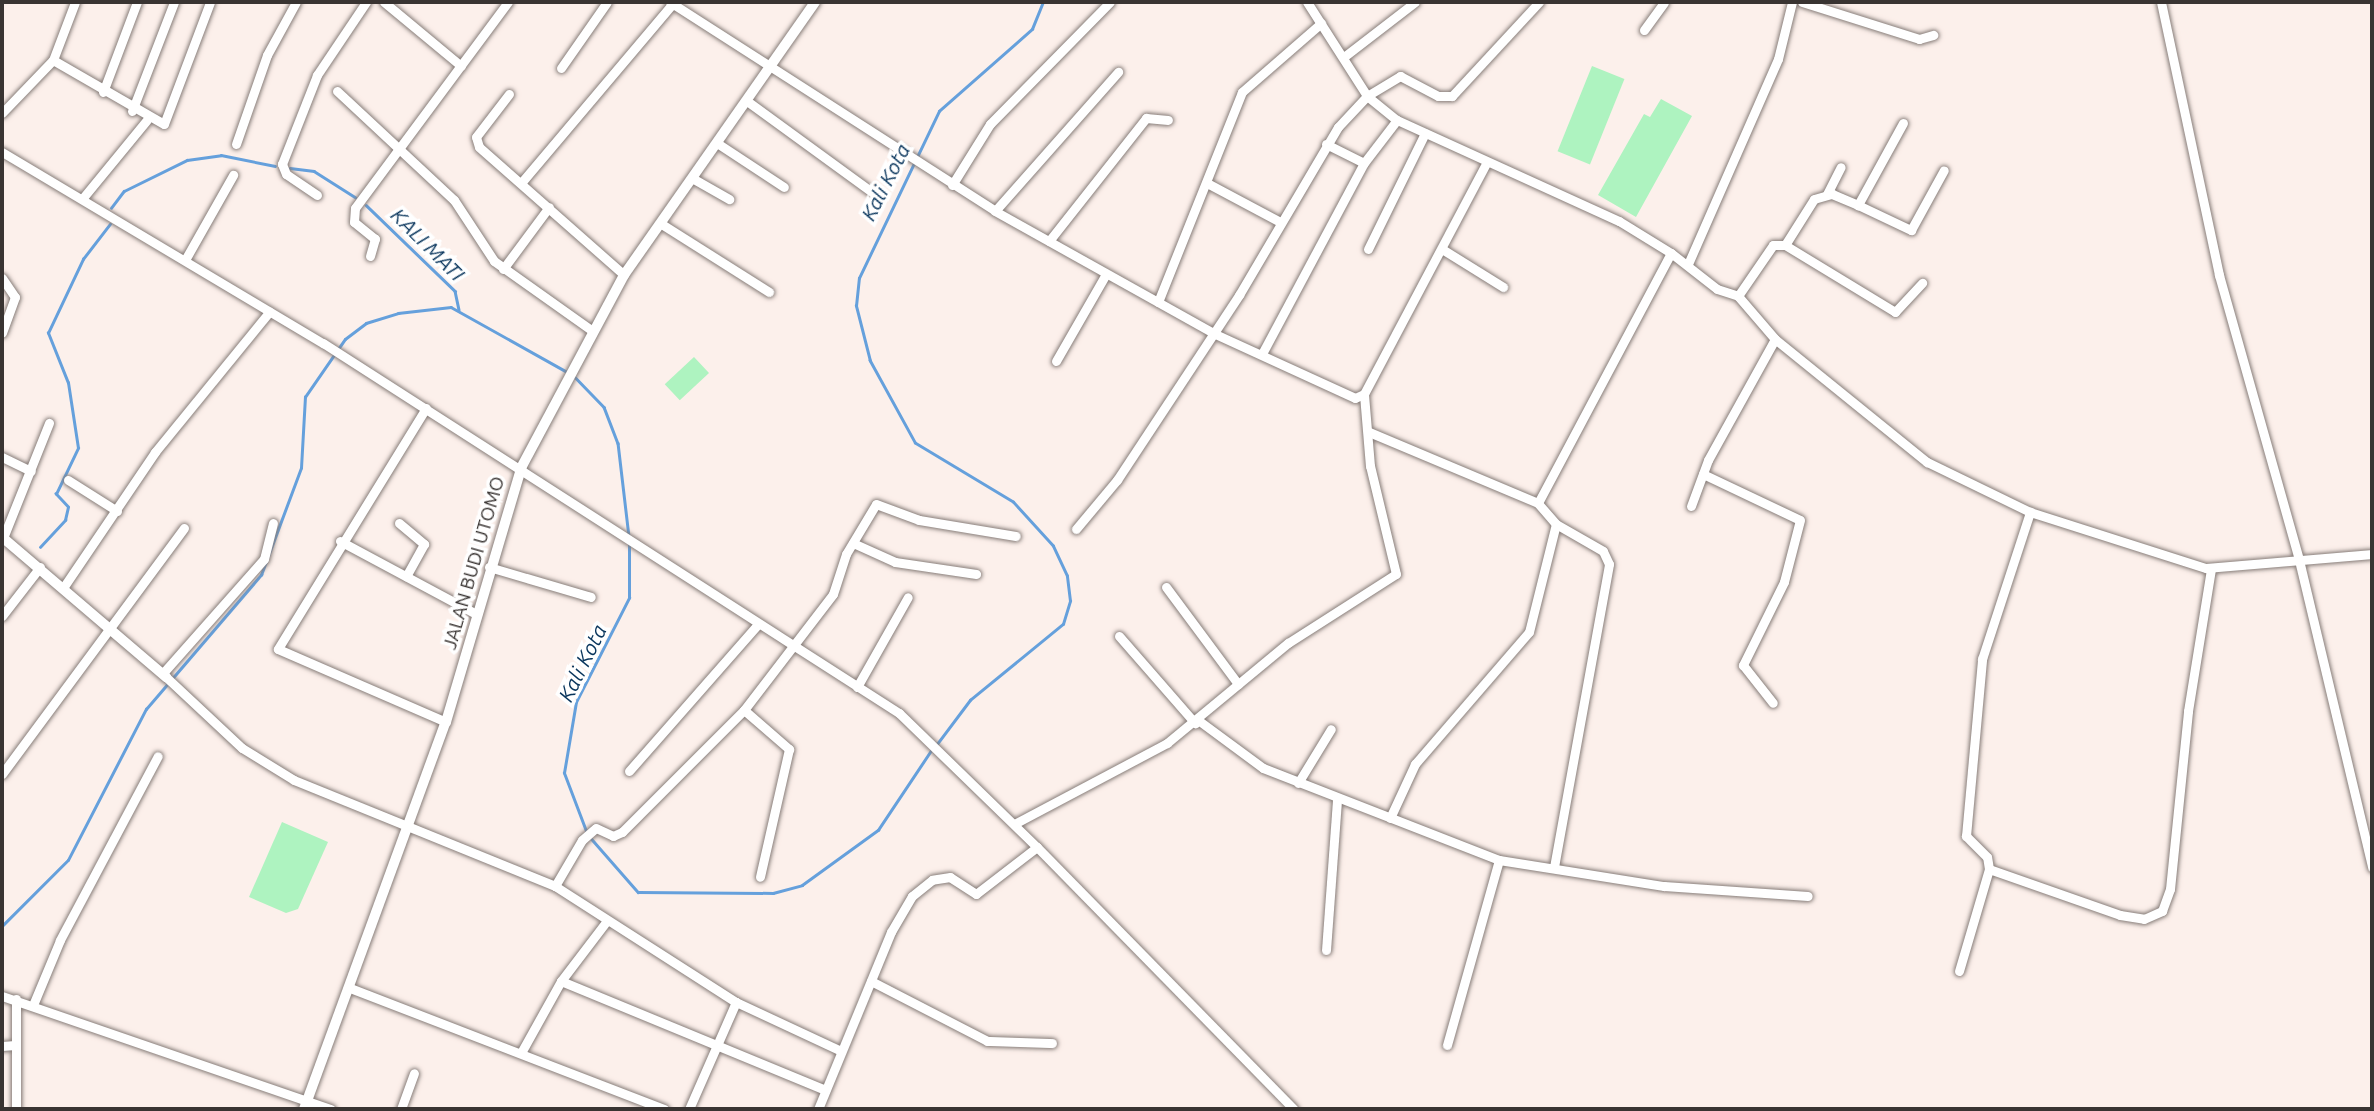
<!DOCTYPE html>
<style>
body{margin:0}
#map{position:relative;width:2374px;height:1111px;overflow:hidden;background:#fcf0eb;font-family:Ubuntu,sans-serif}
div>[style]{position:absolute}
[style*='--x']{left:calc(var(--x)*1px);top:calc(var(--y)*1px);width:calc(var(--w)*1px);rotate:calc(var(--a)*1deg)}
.green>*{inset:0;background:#aef3c0;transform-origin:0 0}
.stream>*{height:2.5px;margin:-1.25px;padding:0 1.25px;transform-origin:1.25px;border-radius:1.25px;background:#65a0dc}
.roads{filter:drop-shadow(0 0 2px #877d79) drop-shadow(0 0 2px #877d79)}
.minor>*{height:9px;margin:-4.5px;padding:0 4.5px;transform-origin:4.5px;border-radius:4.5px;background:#fff}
.tertiary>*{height:10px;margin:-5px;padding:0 5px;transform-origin:5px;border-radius:5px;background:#fff}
span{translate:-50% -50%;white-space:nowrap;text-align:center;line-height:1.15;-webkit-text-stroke:7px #fff;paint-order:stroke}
.street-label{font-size:19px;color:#393432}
.water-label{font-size:21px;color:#09355c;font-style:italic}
.frame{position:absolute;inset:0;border:4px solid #393432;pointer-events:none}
</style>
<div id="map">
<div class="green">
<div style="left:1592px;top:66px;width:35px;height:92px;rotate:22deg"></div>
<div style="clip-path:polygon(1661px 99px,1692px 116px,1636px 217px,1598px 195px,1644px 114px,1650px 117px)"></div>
<div style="left:694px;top:357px;width:22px;height:40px;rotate:47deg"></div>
<div style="clip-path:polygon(282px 822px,328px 842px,298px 909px,286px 913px,249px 897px)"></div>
</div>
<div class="stream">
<div style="--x:290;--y:168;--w:24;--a:7"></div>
<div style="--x:314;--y:171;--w:49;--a:32.4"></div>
<div style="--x:366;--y:205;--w:124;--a:44"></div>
<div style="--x:455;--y:291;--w:19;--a:78"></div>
<div style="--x:111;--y:208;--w:21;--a:-53"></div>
<div style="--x:124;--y:191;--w:70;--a:-26.2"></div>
<div style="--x:187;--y:160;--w:34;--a:-8"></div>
<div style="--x:221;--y:155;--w:55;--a:11.5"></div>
<div style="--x:575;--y:377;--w:42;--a:46"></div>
<div style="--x:604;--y:407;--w:39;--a:69"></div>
<div style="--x:618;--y:443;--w:94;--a:83.3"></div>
<div style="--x:40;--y:547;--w:37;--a:-47"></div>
<div style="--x:65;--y:520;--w:13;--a:-77"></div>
<div style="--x:68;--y:507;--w:18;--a:-133"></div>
<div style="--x:56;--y:494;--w:51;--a:-64.4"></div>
<div style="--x:78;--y:448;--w:66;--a:-98.7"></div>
<div style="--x:68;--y:383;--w:54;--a:-111.8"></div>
<div style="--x:48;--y:333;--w:82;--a:-64.7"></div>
<div style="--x:83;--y:259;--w:44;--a:-52.4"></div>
<div style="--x:937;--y:744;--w:55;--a:-53.1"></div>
<div style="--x:970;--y:700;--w:120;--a:-39.3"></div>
<div style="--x:1063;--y:624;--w:24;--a:-73"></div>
<div style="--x:1070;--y:601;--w:25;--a:-97"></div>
<div style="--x:1067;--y:576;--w:33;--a:-115"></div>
<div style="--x:1053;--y:546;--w:59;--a:-132.3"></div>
<div style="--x:1013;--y:502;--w:114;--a:-149"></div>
<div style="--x:915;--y:443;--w:94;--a:-118.8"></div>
<div style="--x:870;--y:361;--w:57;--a:-104.3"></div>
<div style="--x:856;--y:306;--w:28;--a:-84"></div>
<div style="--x:859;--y:278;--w:185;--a:-64.4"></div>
<div style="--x:939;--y:111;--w:124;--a:-41.4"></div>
<div style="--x:1032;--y:29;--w:29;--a:-68"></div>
<div style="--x:586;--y:831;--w:62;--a:-110.8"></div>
<div style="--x:564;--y:773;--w:72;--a:-80.4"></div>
<div style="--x:576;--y:702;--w:117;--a:-63"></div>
<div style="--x:629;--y:598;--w:55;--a:-90"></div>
<div style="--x:590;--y:837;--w:73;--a:48.9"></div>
<div style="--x:638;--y:892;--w:135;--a:0.4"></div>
<div style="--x:773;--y:893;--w:30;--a:-15"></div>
<div style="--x:802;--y:885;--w:94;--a:-35.9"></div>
<div style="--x:878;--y:830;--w:97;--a:-56.3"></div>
<div style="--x:2;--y:926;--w:93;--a:-45"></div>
<div style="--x:68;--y:860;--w:170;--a:-62.7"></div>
<div style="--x:146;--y:709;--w:177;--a:-49.4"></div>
<div style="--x:261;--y:575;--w:114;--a:-69.5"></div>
<div style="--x:301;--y:468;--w:71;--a:-86.8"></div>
<div style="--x:305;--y:397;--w:70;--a:-55.4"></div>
<div style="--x:345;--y:339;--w:26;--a:-37"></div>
<div style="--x:366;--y:323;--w:34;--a:-17"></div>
<div style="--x:398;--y:313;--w:53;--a:-6.5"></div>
<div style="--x:451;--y:307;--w:135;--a:29.2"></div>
</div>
<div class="roads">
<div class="minor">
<div style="--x:384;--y:2;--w:100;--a:39.7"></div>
<div style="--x:670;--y:2;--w:386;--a:32.7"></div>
<div style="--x:995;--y:211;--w:250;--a:29.2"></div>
<div style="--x:1213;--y:333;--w:156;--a:24.6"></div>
<div style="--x:1355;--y:398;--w:10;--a:-24"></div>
<div style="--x:1364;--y:394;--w:260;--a:-62.1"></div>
<div style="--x:1307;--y:2;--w:112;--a:57.4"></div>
<div style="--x:1367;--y:96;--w:38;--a:39"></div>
<div style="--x:1397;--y:120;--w:244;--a:24.5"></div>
<div style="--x:1619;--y:221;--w:61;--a:31.6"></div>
<div style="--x:1671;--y:253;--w:58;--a:38"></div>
<div style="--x:1717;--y:289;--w:22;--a:18"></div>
<div style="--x:1738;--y:296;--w:57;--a:49.3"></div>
<div style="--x:1775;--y:339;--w:196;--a:39"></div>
<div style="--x:1927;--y:462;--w:114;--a:25.9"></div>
<div style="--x:2030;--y:512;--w:185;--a:17.7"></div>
<div style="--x:2206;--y:568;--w:167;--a:-4.8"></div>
<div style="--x:1802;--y:2;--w:123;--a:17.5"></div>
<div style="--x:1919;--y:39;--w:15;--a:-16"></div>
<div style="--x:2161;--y:2;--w:279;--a:78"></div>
<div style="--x:2219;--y:275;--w:296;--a:74.3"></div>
<div style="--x:2299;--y:560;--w:316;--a:76.6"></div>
<div style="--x:1644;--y:30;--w:34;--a:-54"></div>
<div style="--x:1345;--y:56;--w:88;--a:-37.6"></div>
<div style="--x:53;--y:60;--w:128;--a:30"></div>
<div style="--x:164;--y:124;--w:130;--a:-69.3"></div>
<div style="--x:561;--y:68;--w:80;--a:-55.1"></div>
<div style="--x:337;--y:91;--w:160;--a:43"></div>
<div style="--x:454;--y:200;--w:73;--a:56.7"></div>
<div style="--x:494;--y:261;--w:119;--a:35.4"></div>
<div style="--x:103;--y:92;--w:96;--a:-69.3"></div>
<div style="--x:509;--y:94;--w:54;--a:127.5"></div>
<div style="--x:476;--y:137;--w:10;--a:73"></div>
<div style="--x:479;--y:147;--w:193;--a:41.4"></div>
<div style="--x:747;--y:101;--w:156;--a:36.1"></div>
<div style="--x:132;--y:111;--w:117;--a:-68.9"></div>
<div style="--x:2;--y:113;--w:74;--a:-46.1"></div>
<div style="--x:53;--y:60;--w:62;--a:-69.2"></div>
<div style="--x:1903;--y:123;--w:94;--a:118.8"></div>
<div style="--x:1858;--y:205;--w:59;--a:25.3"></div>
<div style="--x:1911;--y:230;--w:68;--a:-61.2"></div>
<div style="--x:717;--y:143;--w:80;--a:33.3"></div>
<div style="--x:236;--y:144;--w:94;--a:-70.8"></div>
<div style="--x:267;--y:55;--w:60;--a:-61.3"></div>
<div style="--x:1326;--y:144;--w:42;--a:26.6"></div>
<div style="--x:2;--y:152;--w:374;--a:30.8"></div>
<div style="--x:323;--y:343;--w:685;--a:32.72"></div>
<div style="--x:899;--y:713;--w:192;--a:44.2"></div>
<div style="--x:1037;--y:847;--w:77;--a:142.4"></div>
<div style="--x:976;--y:894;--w:31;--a:-147"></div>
<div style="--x:950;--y:877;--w:18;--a:171"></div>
<div style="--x:932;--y:880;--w:26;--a:141"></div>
<div style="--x:912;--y:896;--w:42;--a:120.3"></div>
<div style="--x:891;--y:932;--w:191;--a:112.4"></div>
<div style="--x:692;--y:178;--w:43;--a:29.6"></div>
<div style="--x:521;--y:183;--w:237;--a:-49.8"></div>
<div style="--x:1207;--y:183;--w:83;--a:28.1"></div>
<div style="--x:952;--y:185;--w:72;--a:-58.1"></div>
<div style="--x:990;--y:124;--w:171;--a:-45.5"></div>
<div style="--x:1827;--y:194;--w:30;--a:-63"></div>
<div style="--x:317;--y:195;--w:37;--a:-146"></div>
<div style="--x:286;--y:174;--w:11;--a:-112"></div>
<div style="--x:282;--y:164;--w:96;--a:-68.5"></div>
<div style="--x:317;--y:75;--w:88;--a:-56.1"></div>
<div style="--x:82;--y:199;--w:102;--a:-50.6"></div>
<div style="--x:995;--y:211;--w:186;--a:-48.5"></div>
<div style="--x:660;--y:223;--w:129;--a:32.3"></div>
<div style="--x:1049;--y:241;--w:157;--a:-51.7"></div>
<div style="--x:1146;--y:118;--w:22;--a:5"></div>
<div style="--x:1785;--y:245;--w:129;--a:31.3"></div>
<div style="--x:1895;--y:312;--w:40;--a:-47"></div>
<div style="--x:1368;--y:249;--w:129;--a:-63.8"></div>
<div style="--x:1442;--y:249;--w:72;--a:31.9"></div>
<div style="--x:370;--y:256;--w:18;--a:-74"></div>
<div style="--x:375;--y:239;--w:27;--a:-141"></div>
<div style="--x:354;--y:222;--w:14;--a:-86"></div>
<div style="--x:355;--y:208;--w:257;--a:-53.4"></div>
<div style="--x:185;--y:260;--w:98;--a:-60.5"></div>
<div style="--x:1688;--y:264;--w:224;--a:-66.3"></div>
<div style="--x:1778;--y:59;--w:59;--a:-76.2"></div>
<div style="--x:503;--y:269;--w:77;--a:-53.4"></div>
<div style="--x:2;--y:278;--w:23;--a:56"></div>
<div style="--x:15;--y:297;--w:38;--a:110"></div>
<div style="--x:1738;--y:296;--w:62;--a:-55.5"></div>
<div style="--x:1773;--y:245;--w:12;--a:0"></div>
<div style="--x:1785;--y:245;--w:54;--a:-57.8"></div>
<div style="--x:1814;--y:199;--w:19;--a:-16"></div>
<div style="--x:1832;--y:194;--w:28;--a:23"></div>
<div style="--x:1158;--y:302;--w:226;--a:-68.2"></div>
<div style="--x:1242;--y:92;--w:105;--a:-41.1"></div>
<div style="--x:1263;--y:352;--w:214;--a:-61.9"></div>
<div style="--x:1364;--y:163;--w:54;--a:-52.5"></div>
<div style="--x:1056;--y:361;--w:100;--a:-60.1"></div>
<div style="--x:426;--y:408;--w:283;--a:121.6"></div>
<div style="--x:278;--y:649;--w:183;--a:23.5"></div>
<div style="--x:1369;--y:432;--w:183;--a:22.8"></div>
<div style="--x:2;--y:457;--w:32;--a:26"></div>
<div style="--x:1703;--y:474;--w:107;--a:25.4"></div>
<div style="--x:1800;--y:520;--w:64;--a:104.5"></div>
<div style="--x:1784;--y:582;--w:93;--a:116.3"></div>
<div style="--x:1743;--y:665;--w:48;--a:51.7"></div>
<div style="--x:68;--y:480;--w:58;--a:32.3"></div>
<div style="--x:1691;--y:506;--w:49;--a:-69.7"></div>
<div style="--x:1708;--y:460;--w:138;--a:-61"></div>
<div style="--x:399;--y:523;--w:33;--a:40"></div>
<div style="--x:424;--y:544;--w:37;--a:119"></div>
<div style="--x:1076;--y:529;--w:64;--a:-50.1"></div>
<div style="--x:1117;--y:480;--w:222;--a:-56.6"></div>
<div style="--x:1239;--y:295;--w:195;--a:-59.5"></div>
<div style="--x:1338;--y:127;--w:42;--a:-46.9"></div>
<div style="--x:1367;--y:96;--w:39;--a:-31"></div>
<div style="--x:1400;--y:76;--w:43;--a:27.8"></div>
<div style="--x:1438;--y:96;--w:14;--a:0"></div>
<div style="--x:1452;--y:96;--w:128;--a:-47.2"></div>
<div style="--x:3;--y:538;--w:124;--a:-68.2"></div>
<div style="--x:340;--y:541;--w:154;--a:28.2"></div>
<div style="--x:853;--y:543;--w:46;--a:24.3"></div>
<div style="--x:895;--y:562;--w:82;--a:8.4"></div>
<div style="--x:489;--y:567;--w:106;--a:16.4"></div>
<div style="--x:65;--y:585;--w:161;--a:-55.9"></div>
<div style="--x:155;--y:452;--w:181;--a:-50.8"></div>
<div style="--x:1166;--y:587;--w:121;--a:53.4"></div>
<div style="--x:2;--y:616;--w:62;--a:-52.2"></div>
<div style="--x:1119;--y:636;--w:116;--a:48.9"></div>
<div style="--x:163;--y:673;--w:152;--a:-48.5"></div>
<div style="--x:264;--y:559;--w:37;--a:-76"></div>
<div style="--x:166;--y:677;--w:104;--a:43.1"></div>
<div style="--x:242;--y:748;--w:61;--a:31.6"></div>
<div style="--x:294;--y:780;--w:282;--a:22.1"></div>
<div style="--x:555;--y:886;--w:215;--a:32.7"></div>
<div style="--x:736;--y:1002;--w:116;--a:25"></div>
<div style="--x:857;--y:687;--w:103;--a:-60.5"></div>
<div style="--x:744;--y:710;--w:60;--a:40.9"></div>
<div style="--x:789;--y:749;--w:131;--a:102.8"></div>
<div style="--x:1198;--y:720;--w:81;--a:36.4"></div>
<div style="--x:1263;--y:768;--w:253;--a:21.3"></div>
<div style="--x:1499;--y:860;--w:167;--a:9"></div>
<div style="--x:1664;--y:886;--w:144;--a:4"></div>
<div style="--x:629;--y:771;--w:196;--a:-48.7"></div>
<div style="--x:2;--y:774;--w:306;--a:-53.5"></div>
<div style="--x:1298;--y:783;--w:63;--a:-58.6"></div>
<div style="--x:1390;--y:818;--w:60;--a:-65.2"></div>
<div style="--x:1415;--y:764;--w:174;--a:-49.2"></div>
<div style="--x:1529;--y:632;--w:111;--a:-76"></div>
<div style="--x:1556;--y:524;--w:28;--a:-131"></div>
<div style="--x:1538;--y:503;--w:283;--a:-62"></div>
<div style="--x:1016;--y:823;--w:171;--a:-27.9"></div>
<div style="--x:1167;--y:743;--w:157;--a:-39.6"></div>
<div style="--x:1288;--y:643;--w:128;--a:-32.6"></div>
<div style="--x:1396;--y:574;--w:111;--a:-103.5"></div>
<div style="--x:1370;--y:466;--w:72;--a:-94.8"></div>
<div style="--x:1037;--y:847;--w:367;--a:45.6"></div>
<div style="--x:1554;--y:867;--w:308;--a:-79.7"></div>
<div style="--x:1609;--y:564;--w:14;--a:-115"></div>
<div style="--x:1603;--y:551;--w:54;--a:-150.1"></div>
<div style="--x:1989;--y:869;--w:139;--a:19.3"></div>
<div style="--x:2120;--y:915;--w:24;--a:9"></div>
<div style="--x:2144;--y:919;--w:20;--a:-24"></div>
<div style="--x:2162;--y:911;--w:23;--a:-70"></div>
<div style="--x:2170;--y:889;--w:179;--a:-84.2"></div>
<div style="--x:2188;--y:711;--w:144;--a:-80.8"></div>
<div style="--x:555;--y:886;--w:53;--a:-59.6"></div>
<div style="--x:582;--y:840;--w:18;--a:-41"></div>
<div style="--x:596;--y:828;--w:19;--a:25"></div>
<div style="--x:613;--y:836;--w:10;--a:-24"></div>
<div style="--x:622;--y:832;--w:173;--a:-45"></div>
<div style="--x:744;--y:710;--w:146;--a:-52.5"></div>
<div style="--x:833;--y:594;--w:42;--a:-72"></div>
<div style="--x:846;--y:554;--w:58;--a:-59"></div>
<div style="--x:876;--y:504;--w:46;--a:20.4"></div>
<div style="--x:919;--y:520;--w:98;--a:9.4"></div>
<div style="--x:1326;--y:950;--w:151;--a:-85.8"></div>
<div style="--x:1959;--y:971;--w:106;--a:-73.6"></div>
<div style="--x:1989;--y:869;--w:12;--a:-99"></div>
<div style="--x:1987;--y:857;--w:30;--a:-135"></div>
<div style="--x:1966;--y:836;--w:178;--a:-84.8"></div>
<div style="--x:1982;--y:659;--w:155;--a:-71.9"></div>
<div style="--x:561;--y:981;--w:74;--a:-52.7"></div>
<div style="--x:871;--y:981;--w:131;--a:27.3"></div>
<div style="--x:987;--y:1041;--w:65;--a:1.8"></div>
<div style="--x:350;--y:988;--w:337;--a:21.1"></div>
<div style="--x:2;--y:996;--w:348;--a:19"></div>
<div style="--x:16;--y:999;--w:110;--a:90"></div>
<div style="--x:33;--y:1005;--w:70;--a:-67.4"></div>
<div style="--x:60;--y:940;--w:208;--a:-62"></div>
<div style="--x:1447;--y:1045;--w:192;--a:-74.3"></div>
<div style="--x:2;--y:1046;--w:13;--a:-4"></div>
<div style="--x:522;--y:1051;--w:80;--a:-60.9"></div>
<div style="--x:561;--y:981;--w:286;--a:22.4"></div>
<div style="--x:401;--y:1109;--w:38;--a:-70"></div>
<div style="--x:689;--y:1109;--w:117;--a:-66.3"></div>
</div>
<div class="tertiary">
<div style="--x:2;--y:537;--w:216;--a:40.5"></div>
<div style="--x:304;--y:1109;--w:412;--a:-69.9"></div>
<div style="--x:446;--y:722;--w:265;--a:-73.5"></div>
<div style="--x:521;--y:468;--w:219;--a:-61.9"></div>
<div style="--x:624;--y:275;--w:333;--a:-55"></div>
</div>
</div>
<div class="street-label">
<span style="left:474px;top:563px;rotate:-74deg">JALAN BUDI UTOMO</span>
</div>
<div class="water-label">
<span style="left:885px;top:182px;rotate:-63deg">Kali Kota</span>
<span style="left:428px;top:244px;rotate:45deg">KALI MATI</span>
<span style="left:582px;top:663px;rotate:-64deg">Kali Kota</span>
</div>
<div class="frame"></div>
</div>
